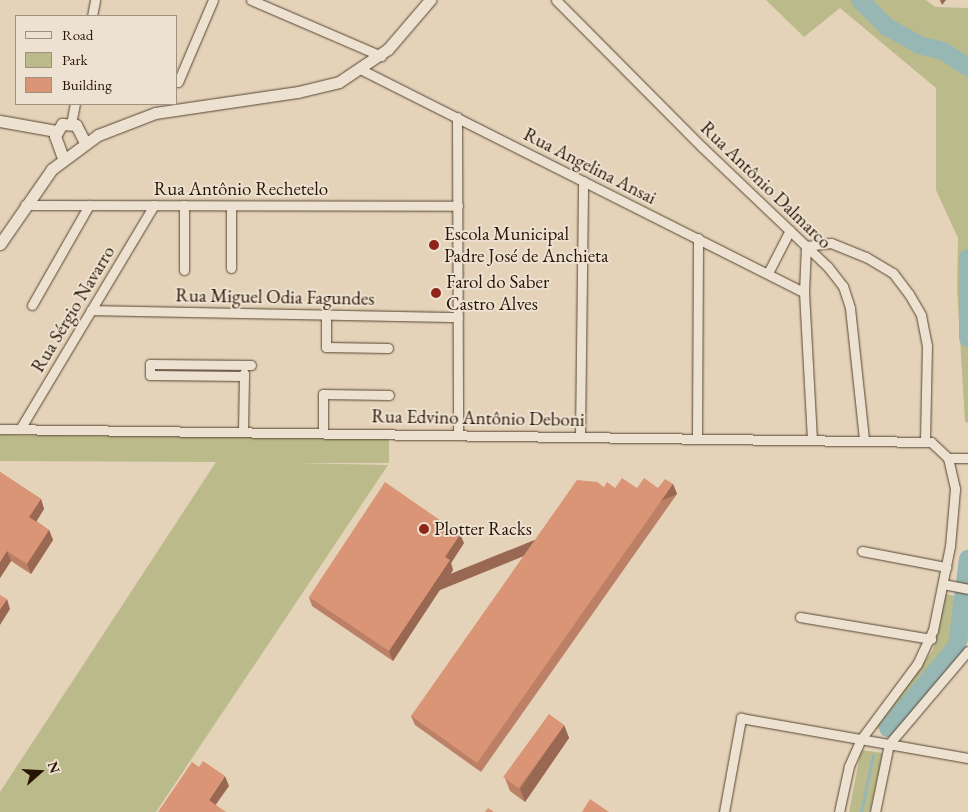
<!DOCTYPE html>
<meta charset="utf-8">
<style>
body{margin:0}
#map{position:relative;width:968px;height:812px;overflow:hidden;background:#e4d3b9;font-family:"EB Garamond",serif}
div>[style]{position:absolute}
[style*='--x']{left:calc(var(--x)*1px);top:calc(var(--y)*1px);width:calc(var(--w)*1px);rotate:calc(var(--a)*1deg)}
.green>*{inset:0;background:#bbba8a}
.stream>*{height:3px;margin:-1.5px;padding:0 1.5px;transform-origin:1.5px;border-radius:1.5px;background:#97b7b5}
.river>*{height:18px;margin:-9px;padding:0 9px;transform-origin:9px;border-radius:9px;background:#97b7b5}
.roads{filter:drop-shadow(0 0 1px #584430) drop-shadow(0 0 1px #584430)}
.street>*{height:9px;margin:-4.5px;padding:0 4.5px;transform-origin:4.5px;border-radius:4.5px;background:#ede2d2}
.secondary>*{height:11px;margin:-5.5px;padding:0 5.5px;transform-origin:5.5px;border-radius:5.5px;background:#ede2d2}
.wall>*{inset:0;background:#bb8065}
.shaded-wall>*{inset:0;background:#996853;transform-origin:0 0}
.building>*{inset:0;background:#da9576;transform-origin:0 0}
.dots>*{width:14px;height:14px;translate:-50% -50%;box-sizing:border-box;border:2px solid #ede2d2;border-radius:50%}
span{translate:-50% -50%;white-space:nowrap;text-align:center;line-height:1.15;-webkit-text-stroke:4px #ede2d2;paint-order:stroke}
.street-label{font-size:19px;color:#291503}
.poi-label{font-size:19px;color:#291503}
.left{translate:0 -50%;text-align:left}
.legend{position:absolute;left:15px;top:15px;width:162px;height:90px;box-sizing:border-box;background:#ede2d2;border:1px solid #9f907f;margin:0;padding:6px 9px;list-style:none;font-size:15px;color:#291503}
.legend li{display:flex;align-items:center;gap:10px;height:25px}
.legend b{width:25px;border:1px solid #9f907f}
.north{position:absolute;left:15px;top:747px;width:50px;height:50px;-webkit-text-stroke:4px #ede2d2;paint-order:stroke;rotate:71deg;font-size:14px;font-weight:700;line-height:20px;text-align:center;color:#291503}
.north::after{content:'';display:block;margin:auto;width:18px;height:22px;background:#291503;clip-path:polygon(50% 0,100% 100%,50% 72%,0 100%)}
</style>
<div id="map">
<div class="green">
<div style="clip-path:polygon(766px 0,926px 0,935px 7px,968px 8px,968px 423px,965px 422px,957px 289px,958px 238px,936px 190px,936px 88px,840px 8px,804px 37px)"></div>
<div style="clip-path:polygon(0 435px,389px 438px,389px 463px,294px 463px,388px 465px,156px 812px,0 812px,0 792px,216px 462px,0 461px)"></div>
<div style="clip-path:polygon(946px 594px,968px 599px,968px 642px,895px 732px,875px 728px,933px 650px)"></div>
<div style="clip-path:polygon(861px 750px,883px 753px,870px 812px,849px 812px)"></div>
</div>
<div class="stream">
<div style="--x:861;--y:812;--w:58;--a:-78.1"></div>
</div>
<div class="river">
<div style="--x:860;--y:0;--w:38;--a:45"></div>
<div style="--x:887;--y:27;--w:37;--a:29"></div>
<div style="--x:919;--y:45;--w:25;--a:14"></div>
<div style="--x:943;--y:51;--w:30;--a:33"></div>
<div style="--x:968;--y:258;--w:80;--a:90"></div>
<div style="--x:888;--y:728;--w:107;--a:-49.9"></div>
<div style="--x:957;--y:646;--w:88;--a:-82.8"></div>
</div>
<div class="roads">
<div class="street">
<div style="--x:251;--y:0;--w:142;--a:23.3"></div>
<div style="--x:556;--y:0;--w:207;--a:45.2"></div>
<div style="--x:702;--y:147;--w:174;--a:43.6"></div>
<div style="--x:828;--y:267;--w:24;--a:52"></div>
<div style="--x:843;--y:286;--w:23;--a:72"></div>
<div style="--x:850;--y:308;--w:132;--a:83.9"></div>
<div style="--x:92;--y:16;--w:16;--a:-79"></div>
<div style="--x:362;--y:70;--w:495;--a:26.7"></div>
<div style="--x:178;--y:82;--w:89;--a:-66.9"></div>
<div style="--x:457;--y:117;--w:317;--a:89.8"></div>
<div style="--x:71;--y:124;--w:20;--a:-79"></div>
<div style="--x:25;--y:205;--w:433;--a:0.1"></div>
<div style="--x:806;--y:246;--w:25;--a:-7"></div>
<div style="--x:831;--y:243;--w:38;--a:22"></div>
<div style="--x:866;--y:257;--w:31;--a:31"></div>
<div style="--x:893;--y:273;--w:26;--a:53"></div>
<div style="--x:909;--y:294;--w:24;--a:60"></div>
<div style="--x:921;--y:315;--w:31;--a:79"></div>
<div style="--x:927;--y:345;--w:95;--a:91.2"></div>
<div style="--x:806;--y:246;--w:46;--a:92.5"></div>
<div style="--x:804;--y:292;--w:146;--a:86.9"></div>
<div style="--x:231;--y:268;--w:62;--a:-90"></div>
<div style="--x:184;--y:270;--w:65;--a:-90"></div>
<div style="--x:768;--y:273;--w:48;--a:-62.9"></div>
<div style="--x:32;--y:305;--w:115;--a:-60.3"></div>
<div style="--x:91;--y:310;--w:367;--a:1.1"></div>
<div style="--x:326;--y:314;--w:33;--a:90"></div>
<div style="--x:326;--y:347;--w:62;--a:0.9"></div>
<div style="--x:244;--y:376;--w:94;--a:-179.4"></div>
<div style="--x:150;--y:375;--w:11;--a:-90"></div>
<div style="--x:150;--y:364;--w:101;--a:0.6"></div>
<div style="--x:0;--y:429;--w:931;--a:0.8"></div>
<div style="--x:931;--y:442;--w:23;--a:43"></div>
<div style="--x:948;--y:458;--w:32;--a:77"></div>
<div style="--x:955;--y:489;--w:57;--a:95"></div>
<div style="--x:950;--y:546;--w:86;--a:101.4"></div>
<div style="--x:933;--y:630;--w:38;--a:115"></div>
<div style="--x:917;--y:664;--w:94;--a:126.7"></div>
<div style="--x:861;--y:739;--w:30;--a:114"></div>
<div style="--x:849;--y:766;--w:47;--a:102.3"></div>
<div style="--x:20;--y:429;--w:261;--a:-59.1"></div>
<div style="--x:243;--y:432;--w:59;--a:-89"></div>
<div style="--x:323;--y:433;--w:39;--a:-90"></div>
<div style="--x:323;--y:394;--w:66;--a:0.9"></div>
<div style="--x:580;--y:436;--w:255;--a:-89.3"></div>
<div style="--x:697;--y:437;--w:199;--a:-89.7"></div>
<div style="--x:948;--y:458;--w:20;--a:0"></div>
<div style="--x:862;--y:551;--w:86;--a:10.8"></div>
<div style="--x:943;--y:584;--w:25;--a:11"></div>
<div style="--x:800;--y:617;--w:133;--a:9.5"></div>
<div style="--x:724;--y:812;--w:96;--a:-79.7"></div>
<div style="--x:741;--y:718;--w:230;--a:10"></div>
<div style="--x:875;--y:812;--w:69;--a:-78.4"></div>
<div style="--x:889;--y:744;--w:122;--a:-49.7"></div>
</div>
<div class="secondary">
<div style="--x:0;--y:121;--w:57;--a:10.1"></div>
<div style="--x:63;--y:158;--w:23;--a:-110"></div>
<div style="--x:55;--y:136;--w:14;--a:-60"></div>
<div style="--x:62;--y:124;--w:14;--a:4"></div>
<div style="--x:76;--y:125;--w:20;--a:63"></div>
<div style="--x:0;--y:244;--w:91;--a:-55.3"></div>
<div style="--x:52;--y:169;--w:57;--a:-36.5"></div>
<div style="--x:98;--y:135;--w:61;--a:-21.1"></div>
<div style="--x:155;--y:113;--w:145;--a:-8.4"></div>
<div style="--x:298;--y:92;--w:42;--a:-13.7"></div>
<div style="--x:339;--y:82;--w:59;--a:-34"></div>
<div style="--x:388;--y:49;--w:65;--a:-49.4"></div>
</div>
</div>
<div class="wall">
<div style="clip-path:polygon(0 472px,41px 499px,44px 509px,36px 521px,49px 530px,53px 540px,31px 574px,11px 561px,0 578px)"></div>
<div style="clip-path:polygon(673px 484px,677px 494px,481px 772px,415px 725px,411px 716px,615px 488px,658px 488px)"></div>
<div style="clip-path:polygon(464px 543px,451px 563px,453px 570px,393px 661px,312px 606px,309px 597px)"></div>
<div style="clip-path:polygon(564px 725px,569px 738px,525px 802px,510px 791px,505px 778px)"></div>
</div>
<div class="shaded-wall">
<div style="clip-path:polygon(940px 0,946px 0,942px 5px)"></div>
<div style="left:673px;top:484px;width:11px;height:341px;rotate:68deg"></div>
<div style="clip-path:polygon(41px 499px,44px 509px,33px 527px,29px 517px)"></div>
<div style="clip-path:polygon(49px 530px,53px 540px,31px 574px,27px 564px)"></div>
<div style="clip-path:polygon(460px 534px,464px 543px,451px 563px,453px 570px,393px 661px,389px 651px,445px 557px)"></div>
<div style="clip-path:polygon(7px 551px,11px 561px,0 578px,0 562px)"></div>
<div style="clip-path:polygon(7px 599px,10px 609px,0 625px,0 609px)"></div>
<div style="clip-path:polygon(564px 725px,569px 738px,525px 802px,520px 789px)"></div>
<div style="clip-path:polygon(225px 776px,229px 786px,212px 810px,209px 800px)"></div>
</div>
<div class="building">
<div style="clip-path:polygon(0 472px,41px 499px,29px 517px,49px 530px,27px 564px,7px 551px,0 562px)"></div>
<div style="clip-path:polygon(622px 478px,637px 488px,644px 478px,658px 488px,665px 479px,673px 484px,477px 763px,411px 716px,577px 480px,597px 482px,604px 487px,607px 482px,615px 488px)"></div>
<div style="clip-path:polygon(385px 482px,460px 534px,445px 557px,450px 560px,389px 651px,309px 597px)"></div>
<div style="clip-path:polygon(0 595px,7px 599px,0 609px)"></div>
<div style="left:549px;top:714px;width:19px;height:78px;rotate:36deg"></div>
<div style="clip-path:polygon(203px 761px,225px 776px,209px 800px,226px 812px,158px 812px,192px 762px,199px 767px)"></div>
<div style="clip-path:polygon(590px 799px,609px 812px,582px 812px)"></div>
<div style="clip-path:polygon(488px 808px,494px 812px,485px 812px)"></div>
</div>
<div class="dots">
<div style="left:434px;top:245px;background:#8f2418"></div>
<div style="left:436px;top:293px;background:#8f2418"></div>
<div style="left:424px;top:529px;background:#8f2418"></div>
</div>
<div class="street-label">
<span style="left:590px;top:166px;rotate:27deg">Rua Angelina Ansai</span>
<span style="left:766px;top:185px;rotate:44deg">Rua Antônio Dalmarco</span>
<span style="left:241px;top:189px">Rua Antônio Rechetelo</span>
<span style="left:275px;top:297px;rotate:1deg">Rua Miguel Odia Fagundes</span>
<span style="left:73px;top:309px;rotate:-59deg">Rua Sérgio Navarro</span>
<span style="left:478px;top:418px;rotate:1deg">Rua Edvino Antônio Deboni</span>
</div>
<div class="poi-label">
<span class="left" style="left:444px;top:245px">Escola Municipal<br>Padre José de Anchieta</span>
<span class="left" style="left:446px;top:293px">Farol do Saber<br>Castro Alves</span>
<span class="left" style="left:434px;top:529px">Plotter Racks</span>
</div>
<ul class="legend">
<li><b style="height:6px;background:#ede2d2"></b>Road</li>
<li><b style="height:14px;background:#bbba8a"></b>Park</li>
<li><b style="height:14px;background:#da9576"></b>Building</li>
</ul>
<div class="north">N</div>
</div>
